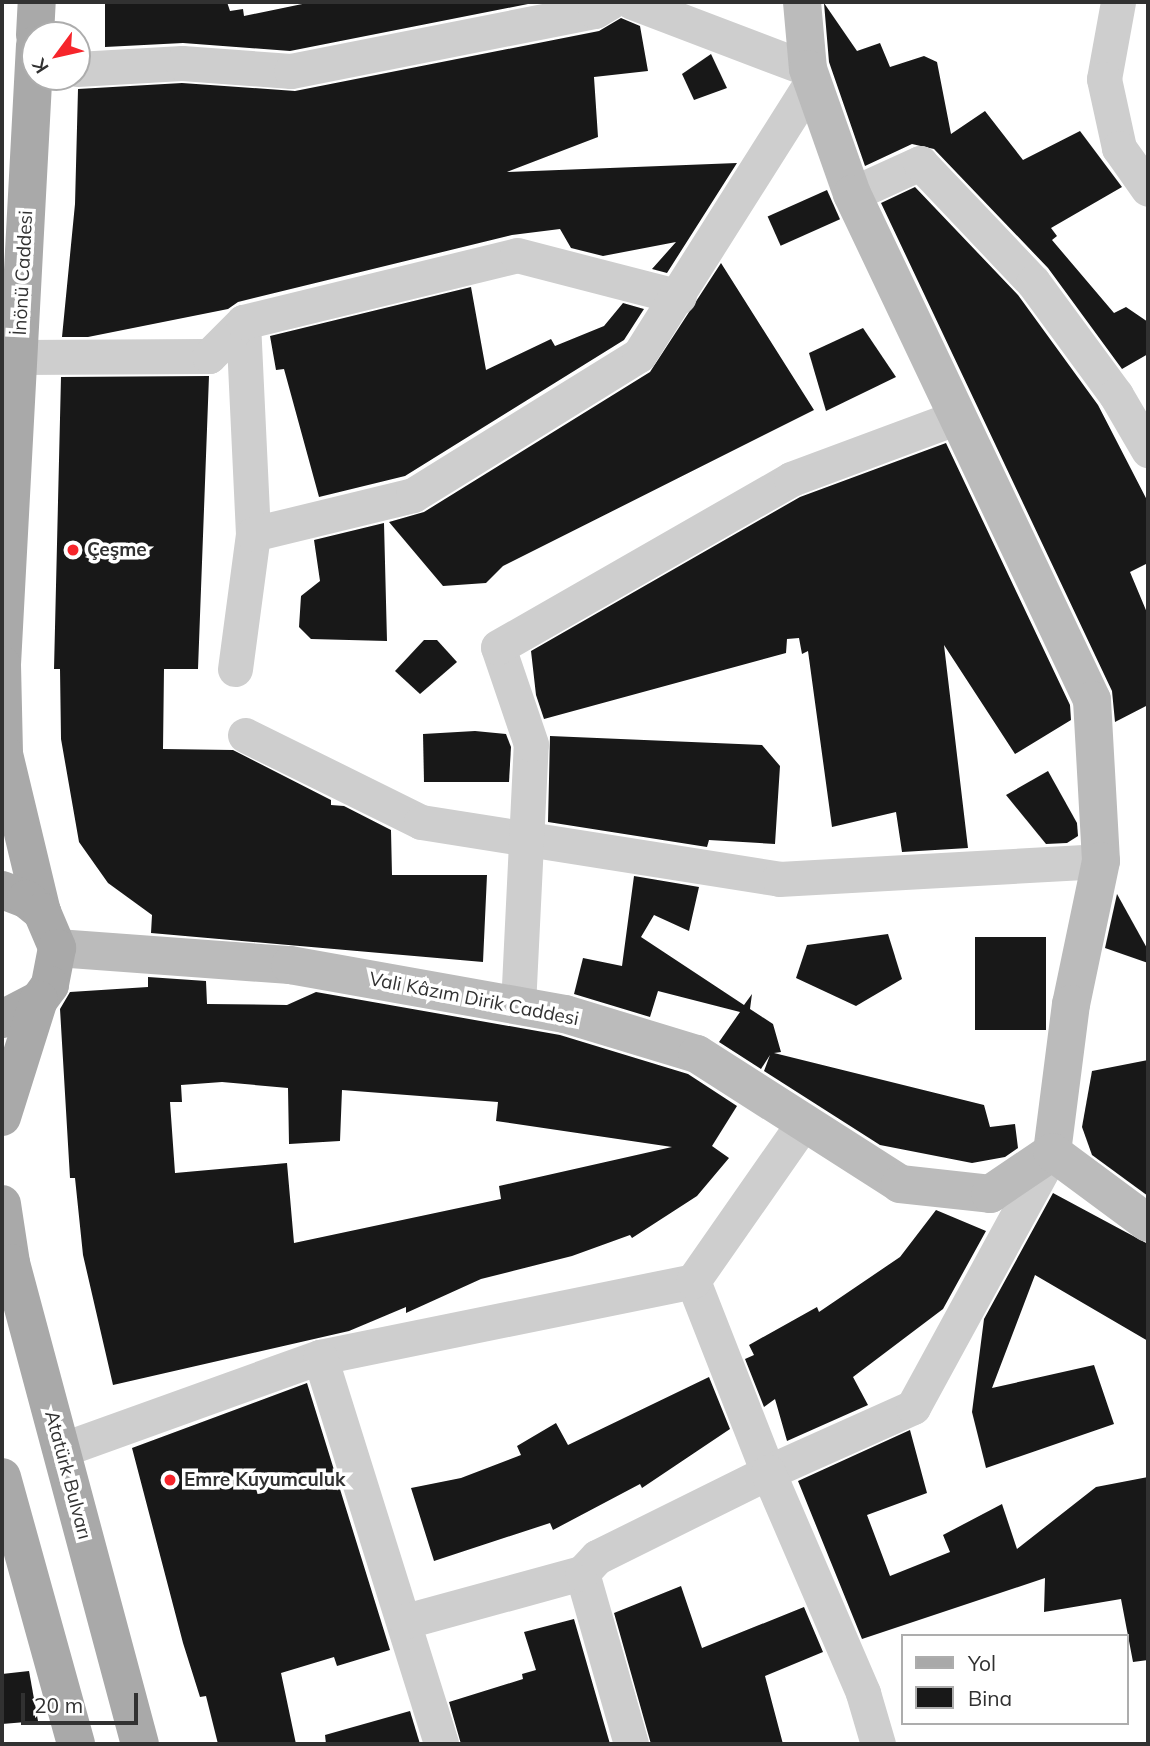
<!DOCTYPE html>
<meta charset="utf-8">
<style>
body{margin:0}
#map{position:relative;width:1150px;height:1746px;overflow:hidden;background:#fff;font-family:Mulish,sans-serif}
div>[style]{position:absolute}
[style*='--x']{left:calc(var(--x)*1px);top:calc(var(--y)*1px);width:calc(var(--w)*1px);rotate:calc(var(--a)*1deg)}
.building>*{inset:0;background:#181818;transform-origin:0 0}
.street>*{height:35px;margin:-17.5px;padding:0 17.5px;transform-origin:17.5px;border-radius:17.5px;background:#cecece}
.secondary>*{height:38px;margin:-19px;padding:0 19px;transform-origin:19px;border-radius:19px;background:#bbb}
.primary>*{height:38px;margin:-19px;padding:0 19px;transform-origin:19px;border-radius:19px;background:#a9a9a9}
.dots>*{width:19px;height:19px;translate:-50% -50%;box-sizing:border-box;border:4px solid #fff;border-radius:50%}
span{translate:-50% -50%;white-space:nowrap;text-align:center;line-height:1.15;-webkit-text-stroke:7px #fff;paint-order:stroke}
.street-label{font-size:19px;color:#313131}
.poi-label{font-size:19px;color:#313131;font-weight:700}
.left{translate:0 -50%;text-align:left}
.frame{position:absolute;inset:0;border:4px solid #313131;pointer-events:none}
.legend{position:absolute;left:901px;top:1634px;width:228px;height:91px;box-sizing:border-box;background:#fff;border:2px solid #adadad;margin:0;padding:9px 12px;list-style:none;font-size:21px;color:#313131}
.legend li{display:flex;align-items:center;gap:14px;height:35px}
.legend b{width:35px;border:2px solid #adadad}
.north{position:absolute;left:21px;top:21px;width:70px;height:70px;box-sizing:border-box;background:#fff;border:2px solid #adadad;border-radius:50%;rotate:237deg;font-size:19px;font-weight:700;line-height:28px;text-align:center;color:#313131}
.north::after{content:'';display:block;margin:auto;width:24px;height:32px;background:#f6252b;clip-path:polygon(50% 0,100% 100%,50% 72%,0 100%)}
.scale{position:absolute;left:21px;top:1693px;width:117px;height:32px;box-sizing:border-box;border:4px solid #313131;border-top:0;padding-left:9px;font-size:21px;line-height:24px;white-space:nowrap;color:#313131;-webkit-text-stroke:5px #fff;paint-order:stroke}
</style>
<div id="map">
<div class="building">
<div style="clip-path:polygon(105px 2px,227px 2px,230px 11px,243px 9px,244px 16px,312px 2px,538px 2px,290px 51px,183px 43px,105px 47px)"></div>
<div style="clip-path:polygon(824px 3px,857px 51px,880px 43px,890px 67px,924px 56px,937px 62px,951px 134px,985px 111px,1023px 160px,1080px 131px,1122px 187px,1051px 228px,1057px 236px,1052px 240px,1114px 313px,1126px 307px,1148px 322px,1148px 354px,1122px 369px,1048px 268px,934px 149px,912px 144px,865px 166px,829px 62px)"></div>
<div style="clip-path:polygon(621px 18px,640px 26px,648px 71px,594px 77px,598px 137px,507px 172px,737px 163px,667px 273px,652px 269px,676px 242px,603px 256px,571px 248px,560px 229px,512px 235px,238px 302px,228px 309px,88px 337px,62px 337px,75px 204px,78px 89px,182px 83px,295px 91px,599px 31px)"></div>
<div style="clip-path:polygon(711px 54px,727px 88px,694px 100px,682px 74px)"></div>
<div style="clip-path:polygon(915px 187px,1018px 295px,1098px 405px,1148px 502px,1148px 563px,1130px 572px,1148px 615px,1148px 705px,1115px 722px,1112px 691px,881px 203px)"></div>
<div style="left:827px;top:190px;width:32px;height:65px;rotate:66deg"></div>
<div style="clip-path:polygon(721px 263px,814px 410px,503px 566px,486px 583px,443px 586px,389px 522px,424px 512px,650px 372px)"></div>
<div style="clip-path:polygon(471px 287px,486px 370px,551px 339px,555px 346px,604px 326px,623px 303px,644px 309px,624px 340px,405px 476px,319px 497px,284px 369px,276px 370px,270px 336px)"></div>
<div style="clip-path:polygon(863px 328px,896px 377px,826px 411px,809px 353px)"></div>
<div style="clip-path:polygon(209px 376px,198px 669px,164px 669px,163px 749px,233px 750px,331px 800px,331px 805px,344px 806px,391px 830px,392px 875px,487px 875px,483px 962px,151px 933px,152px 915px,108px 883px,79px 842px,61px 739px,60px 669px,54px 669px,61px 377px)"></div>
<div style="clip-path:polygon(946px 443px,1070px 705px,1071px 720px,1015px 754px,944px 645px,968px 848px,902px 852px,896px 812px,832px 827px,808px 651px,802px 654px,799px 638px,787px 639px,786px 653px,544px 719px,536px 695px,531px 651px,800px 497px)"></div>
<div style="clip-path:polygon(384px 523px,387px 641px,311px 639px,299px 627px,301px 596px,320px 581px,314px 540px)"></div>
<div style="clip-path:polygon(424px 640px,437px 640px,457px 662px,420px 694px,395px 671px)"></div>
<div style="clip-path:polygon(475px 731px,506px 734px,511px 747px,509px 782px,424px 782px,423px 734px)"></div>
<div style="clip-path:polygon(550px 736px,762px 745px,780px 766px,775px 844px,709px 840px,707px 847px,548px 822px)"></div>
<div style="clip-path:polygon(1048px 771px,1077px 823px,1078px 836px,1067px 843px,1046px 844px,1006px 795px)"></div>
<div style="clip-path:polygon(634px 876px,699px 887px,689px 931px,654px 915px,641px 937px,744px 1005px,752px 994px,750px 1009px,773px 1024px,781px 1052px,774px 1053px,984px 1105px,990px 1127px,1015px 1124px,1018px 1148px,1005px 1157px,972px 1163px,880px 1145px,764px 1071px,770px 1055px,761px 1069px,719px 1042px,740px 1012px,658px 991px,650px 1017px,574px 994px,583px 958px,622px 966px)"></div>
<div style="clip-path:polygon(1117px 894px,1148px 950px,1148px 963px,1105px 948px)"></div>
<div style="clip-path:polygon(888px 934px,902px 979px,856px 1006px,796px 978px,807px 945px)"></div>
<div style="left:1046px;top:937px;width:93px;height:71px;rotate:90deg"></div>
<div style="clip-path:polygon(evenodd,148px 977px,206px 981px,207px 1004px,287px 1005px,316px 992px,560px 1035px,688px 1074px,737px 1106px,712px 1146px,729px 1158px,697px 1196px,632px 1238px,630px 1235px,572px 1256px,481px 1279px,406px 1313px,406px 1307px,349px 1331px,113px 1385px,83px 1255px,75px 1178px,70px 1178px,60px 1009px,70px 992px,148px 987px,148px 977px,222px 1082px,288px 1088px,289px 1144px,340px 1141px,342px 1090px,498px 1102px,496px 1121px,672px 1147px,499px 1186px,501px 1199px,294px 1243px,287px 1163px,175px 1173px,170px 1102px,182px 1102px,181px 1085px,222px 1082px)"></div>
<div style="clip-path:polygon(1148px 1060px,1148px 1196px,1092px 1155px,1082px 1127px,1092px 1071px)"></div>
<div style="clip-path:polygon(1053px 1193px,1148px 1244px,1148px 1341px,1035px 1275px,992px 1388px,1094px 1365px,1114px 1424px,986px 1468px,972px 1412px,984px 1319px)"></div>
<div style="clip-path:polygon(936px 1210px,986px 1231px,943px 1309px,853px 1377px,868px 1405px,787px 1441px,775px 1399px,764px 1407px,745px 1359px,754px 1355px,749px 1345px,817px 1307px,819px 1312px,900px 1257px)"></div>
<div style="clip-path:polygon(709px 1377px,730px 1429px,642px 1488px,640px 1484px,553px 1530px,550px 1523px,434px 1561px,411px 1488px,461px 1478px,521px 1455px,517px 1446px,556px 1423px,568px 1445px)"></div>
<div style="clip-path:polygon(307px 1383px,390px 1650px,337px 1666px,334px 1657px,281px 1673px,296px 1744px,218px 1744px,206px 1696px,200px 1697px,183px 1643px,132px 1448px)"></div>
<div style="clip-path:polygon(910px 1430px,927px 1493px,867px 1515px,890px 1576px,950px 1552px,943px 1535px,1002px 1504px,1017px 1549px,1096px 1487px,1148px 1477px,1148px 1660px,1133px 1662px,1121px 1599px,1044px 1612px,1045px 1578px,862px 1639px,798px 1481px)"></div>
<div style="clip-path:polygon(681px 1586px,702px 1648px,804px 1607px,823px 1652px,765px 1676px,783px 1744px,651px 1744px,614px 1613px)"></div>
<div style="clip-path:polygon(574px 1619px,610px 1744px,461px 1744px,449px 1702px,523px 1679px,522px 1674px,536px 1670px,524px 1632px)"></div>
<div style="clip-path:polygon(29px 1671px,38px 1721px,2px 1724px,2px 1674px)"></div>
<div style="clip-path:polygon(410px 1711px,420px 1744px,326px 1744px,325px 1735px)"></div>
</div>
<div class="street">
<div style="--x:632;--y:2;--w:188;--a:20.8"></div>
<div style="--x:1118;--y:2;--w:78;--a:100.3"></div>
<div style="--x:1104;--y:79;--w:71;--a:77.7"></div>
<div style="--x:1119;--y:148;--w:50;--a:54.7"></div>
<div style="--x:77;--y:69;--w:105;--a:-3.3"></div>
<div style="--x:182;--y:63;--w:109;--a:4.2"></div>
<div style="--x:291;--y:71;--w:310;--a:-11.2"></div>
<div style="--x:595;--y:11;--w:17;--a:-31"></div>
<div style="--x:852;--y:194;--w:75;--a:-24.5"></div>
<div style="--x:920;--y:163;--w:164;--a:46.5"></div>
<div style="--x:1033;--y:282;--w:140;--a:53.7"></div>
<div style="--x:1116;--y:395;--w:64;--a:59.8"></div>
<div style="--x:243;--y:322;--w:212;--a:87.3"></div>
<div style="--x:19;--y:357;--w:190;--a:-0.3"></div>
<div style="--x:209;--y:356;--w:48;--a:-45"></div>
<div style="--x:243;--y:322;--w:282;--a:-13.7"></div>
<div style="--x:517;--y:255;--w:167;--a:14.5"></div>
<div style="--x:235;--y:669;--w:136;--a:-82.4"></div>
<div style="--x:253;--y:534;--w:165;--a:-13.7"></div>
<div style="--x:413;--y:495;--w:266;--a:-31.8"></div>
<div style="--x:639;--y:355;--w:324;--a:-57.7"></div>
<div style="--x:245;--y:735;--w:196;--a:26.3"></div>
<div style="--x:421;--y:822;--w:363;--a:9"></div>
<div style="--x:779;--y:879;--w:323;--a:-3.2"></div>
<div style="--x:518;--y:1006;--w:262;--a:-87.2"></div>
<div style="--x:531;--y:744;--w:102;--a:-108.8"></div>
<div style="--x:498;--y:647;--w:338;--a:-29.8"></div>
<div style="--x:791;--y:479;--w:178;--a:-20.4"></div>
<div style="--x:693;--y:1281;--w:205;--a:68.6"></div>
<div style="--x:768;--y:1472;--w:159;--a:-24.1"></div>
<div style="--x:913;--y:1407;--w:290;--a:-61.4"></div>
<div style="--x:320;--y:1357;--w:381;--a:-11.5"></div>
<div style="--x:693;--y:1281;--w:190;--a:-55.1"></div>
<div style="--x:61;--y:1450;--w:275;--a:-19.8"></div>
<div style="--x:320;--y:1357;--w:405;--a:72.6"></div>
<div style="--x:582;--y:1573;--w:178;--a:74"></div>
<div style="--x:406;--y:1621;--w:182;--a:-15.3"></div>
<div style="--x:582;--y:1573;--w:22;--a:-47"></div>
<div style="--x:597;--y:1557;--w:191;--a:-26.4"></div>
<div style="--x:768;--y:1472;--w:241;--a:66.7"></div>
<div style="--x:863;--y:1693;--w:53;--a:73.6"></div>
</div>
<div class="secondary">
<div style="--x:802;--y:2;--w:67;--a:84.9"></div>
<div style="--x:808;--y:69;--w:133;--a:70.6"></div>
<div style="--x:852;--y:194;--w:560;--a:64.62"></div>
<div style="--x:1092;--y:700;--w:161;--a:86.8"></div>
<div style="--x:1101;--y:861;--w:146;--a:101.8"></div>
<div style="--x:1071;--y:1004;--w:149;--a:97.3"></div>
<div style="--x:57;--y:948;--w:234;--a:4.2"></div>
<div style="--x:290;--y:965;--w:279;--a:10.1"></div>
<div style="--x:565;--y:1014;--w:138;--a:16.9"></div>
<div style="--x:697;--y:1054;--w:241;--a:32.6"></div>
<div style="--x:900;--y:1184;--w:91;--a:6.3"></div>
<div style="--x:990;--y:1194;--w:75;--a:-34.1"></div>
<div style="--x:1052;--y:1152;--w:119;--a:36.5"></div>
</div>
<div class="primary">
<div style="--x:35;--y:35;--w:33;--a:-87"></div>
<div style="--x:35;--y:45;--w:621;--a:93.05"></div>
<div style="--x:2;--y:665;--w:89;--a:88.7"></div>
<div style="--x:4;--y:754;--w:163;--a:76.5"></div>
<div style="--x:2;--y:890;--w:26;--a:21"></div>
<div style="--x:26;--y:899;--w:21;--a:39"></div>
<div style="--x:42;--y:912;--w:39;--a:67"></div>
<div style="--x:57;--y:948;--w:38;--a:101"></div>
<div style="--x:50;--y:985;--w:19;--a:126"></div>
<div style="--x:39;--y:1000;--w:42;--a:152.8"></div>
<div style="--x:2;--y:1117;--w:123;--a:-72.5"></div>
<div style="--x:2;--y:1204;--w:60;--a:81.3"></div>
<div style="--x:11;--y:1263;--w:498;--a:75"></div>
<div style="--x:2;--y:1477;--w:277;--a:74.5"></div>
</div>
<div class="dots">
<div style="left:73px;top:550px;background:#f6252b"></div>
<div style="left:170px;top:1480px;background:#f6252b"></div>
</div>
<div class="street-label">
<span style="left:23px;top:273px;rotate:-87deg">İnönü Caddesi</span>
<span style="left:474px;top:999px;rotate:11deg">Vali Kâzım Dirik Caddesi</span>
<span style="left:68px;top:1475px;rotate:75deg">Atatürk Bulvarı</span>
</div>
<div class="poi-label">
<span class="left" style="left:87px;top:550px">Çeşme</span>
<span class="left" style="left:184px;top:1480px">Emre Kuyumculuk</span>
</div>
<div class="frame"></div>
<ul class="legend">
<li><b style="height:9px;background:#a9a9a9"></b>Yol</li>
<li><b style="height:19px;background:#181818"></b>Bina</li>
</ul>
<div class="north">K</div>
<div class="scale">20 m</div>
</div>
